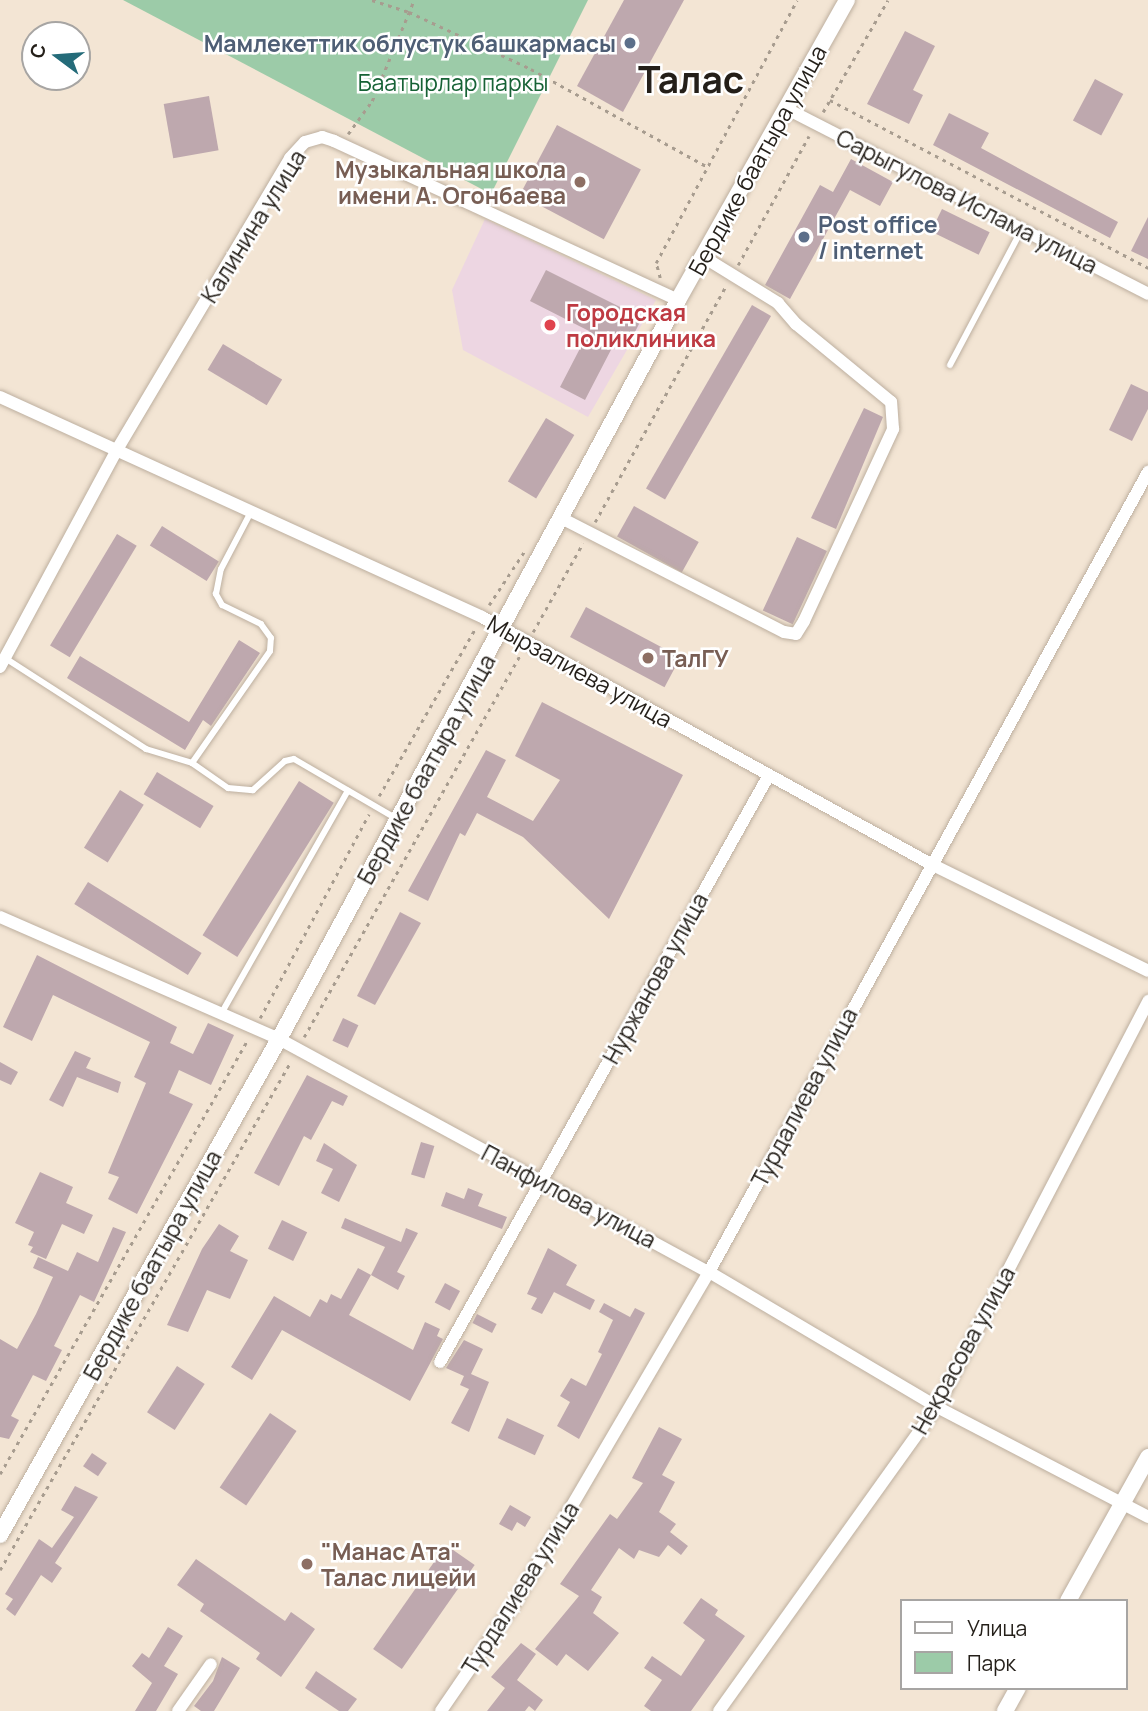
<!DOCTYPE html>
<meta charset="utf-8">
<style>
body{margin:0}
#map{position:relative;width:1148px;height:1711px;overflow:hidden;background:#f3e5d4;font-family:Manrope,sans-serif}
div>[style]{position:absolute}
[style*='--x']{left:calc(var(--x)*1px);top:calc(var(--y)*1px);width:calc(var(--w)*1px);rotate:calc(var(--a)*1deg)}
.medical>*{inset:0;background:#edd6e2}
.green>*{inset:0;background:#9ccba8}
.building>*{inset:0;background:#bea8ae;transform-origin:0 0}
.path>*{height:2.5px;margin-top:-1.25px;transform-origin:0;background:repeating-linear-gradient(90deg,#a79c8f 0 3.5px,transparent 0 8.5px)}
.roads{filter:drop-shadow(0 0 2px #bdaf9f) drop-shadow(0 0 2px #bdaf9f)}
.service>*{height:6px;margin:-3px;padding:0 3px;transform-origin:3px;border-radius:3px;background:#fff}
.minor>*{height:12px;margin:-6px;padding:0 6px;transform-origin:6px;border-radius:6px;background:#fff}
.tertiary>*{height:16px;margin:-8px;padding:0 8px;transform-origin:8px;border-radius:8px;background:#fff}
.dots>*{width:19px;height:19px;translate:-50% -50%;box-sizing:border-box;border:4px solid #fff;border-radius:50%}
span{translate:-50% -50%;white-space:nowrap;text-align:center;line-height:1.15;-webkit-text-stroke:5px #fff;paint-order:stroke}
.service-label{font-size:23px;color:#4e5e75;font-weight:700}
.right{translate:-100% -50%;text-align:right}
.left{translate:0 -50%;text-align:left}
.park-label{font-size:23px;color:#166235}
.street-label{font-size:23px;color:#241f19}
.education-label{font-size:23px;color:#785e54;font-weight:700}
.health-label{font-size:23px;color:#be3a42;font-weight:700}
.town-label{font-size:37px;color:#241f19;font-weight:700}
.legend{position:absolute;left:900px;top:1599px;width:228px;height:91px;box-sizing:border-box;background:#fff;border:2px solid #a7a5a3;margin:0;padding:9px 12px;list-style:none;font-size:21px;color:#241f19}
.legend li{display:flex;align-items:center;gap:14px;height:35px}
.legend b{width:35px;border:2px solid #a7a5a3}
.north{position:absolute;left:21px;top:21px;width:70px;height:70px;box-sizing:border-box;background:#fff;border:2px solid #a7a5a3;border-radius:50%;rotate:286deg;font-size:19px;font-weight:700;line-height:28px;text-align:center;color:#241f19}
.north::after{content:'';display:block;margin:auto;width:24px;height:32px;background:#246b79;clip-path:polygon(50% 0,100% 100%,50% 72%,0 100%)}
</style>
<div id="map">
<div class="medical">
<div style="clip-path:polygon(485px 219px,656px 300px,588px 417px,463px 350px,452px 290px)"></div>
</div>
<div class="green">
<div style="clip-path:polygon(123px 0,588px 0,491px 194px)"></div>
</div>
<div class="building">
<div style="clip-path:polygon(624px 0,684px 0,623px 112px,577px 86px)"></div>
<div style="clip-path:polygon(905px 31px,935px 46px,913px 90px,923px 95px,909px 124px,867px 104px)"></div>
<div style="left:1095px;top:79px;width:32px;height:47px;rotate:28deg"></div>
<div style="left:209px;top:96px;width:55px;height:46px;rotate:80deg"></div>
<div style="clip-path:polygon(949px 113px,989px 133px,981px 148px,1118px 222px,1110px 238px,933px 145px)"></div>
<div style="left:557px;top:125px;width:95px;height:79px;rotate:28deg"></div>
<div style="clip-path:polygon(851px 159px,893px 182px,880px 206px,850px 190px,790px 299px,765px 285px,820px 185px,833px 192px)"></div>
<div style="left:942px;top:209px;width:53px;height:25px;rotate:26deg"></div>
<div style="clip-path:polygon(1148px 217px,1148px 259px,1131px 251px)"></div>
<div style="clip-path:polygon(546px 270px,642px 318px,626px 350px,614px 344px,585px 400px,560px 387px,589px 331px,530px 301px)"></div>
<div style="left:752px;top:305px;width:22px;height:212px;rotate:30deg"></div>
<div style="left:223px;top:344px;width:69px;height:30px;rotate:31deg"></div>
<div style="clip-path:polygon(1131px 384px,1148px 392px,1148px 409px,1132px 441px,1109px 430px)"></div>
<div style="clip-path:polygon(864px 408px,883px 417px,836px 529px,811px 518px)"></div>
<div style="left:546px;top:418px;width:33px;height:74px;rotate:31deg"></div>
<div style="left:634px;top:506px;width:74px;height:35px;rotate:29deg"></div>
<div style="left:162px;top:526px;width:67px;height:23px;rotate:32deg"></div>
<div style="left:117px;top:534px;width:23px;height:130px;rotate:31deg"></div>
<div style="left:797px;top:537px;width:33px;height:81px;rotate:25deg"></div>
<div style="left:586px;top:607px;width:107px;height:34px;rotate:28deg"></div>
<div style="clip-path:polygon(239px 640px,260px 653px,211px 726px,203px 720px,185px 750px,67px 678px,80px 656px,189px 722px)"></div>
<div style="clip-path:polygon(542px 702px,683px 775px,609px 919px,523px 837px,477px 813px,465px 836px,460px 833px,428px 901px,408px 891px,486px 750px,506px 760px,487px 797px,533px 821px,560px 780px,515px 756px)"></div>
<div style="left:157px;top:772px;width:66px;height:26px;rotate:31deg"></div>
<div style="left:299px;top:781px;width:41px;height:182px;rotate:32deg"></div>
<div style="left:120px;top:790px;width:28px;height:68px;rotate:32deg"></div>
<div style="left:88px;top:882px;width:134px;height:26px;rotate:32deg"></div>
<div style="clip-path:polygon(400px 912px,421px 923px,375px 1005px,357px 996px)"></div>
<div style="clip-path:polygon(37px 955px,177px 1027px,170px 1043px,193px 1054px,208px 1023px,234px 1035px,211px 1085px,179px 1070px,169px 1093px,193px 1104px,137px 1214px,108px 1199px,119px 1177px,108px 1173px,146px 1083px,134px 1077px,150px 1042px,53px 995px,32px 1041px,3px 1027px)"></div>
<div style="left:343px;top:1018px;width:17px;height:25px;rotate:25deg"></div>
<div style="clip-path:polygon(75px 1051px,91px 1058px,86px 1068px,121px 1082px,118px 1093px,77px 1077px,63px 1107px,49px 1100px)"></div>
<div style="clip-path:polygon(0 1062px,18px 1072px,11px 1085px,0 1080px)"></div>
<div style="clip-path:polygon(307px 1075px,348px 1096px,343px 1106px,332px 1101px,311px 1140px,304px 1136px,279px 1186px,254px 1173px)"></div>
<div style="left:421px;top:1142px;width:14px;height:34px;rotate:17deg"></div>
<div style="clip-path:polygon(324px 1143px,357px 1165px,339px 1202px,321px 1193px,333px 1169px,316px 1161px)"></div>
<div style="clip-path:polygon(40px 1172px,73px 1187px,66px 1203px,93px 1215px,84px 1234px,62px 1224px,46px 1259px,30px 1252px,33px 1247px,28px 1245px,34px 1232px,15px 1223px)"></div>
<div style="clip-path:polygon(468px 1188px,483px 1194px,478px 1206px,507px 1217px,502px 1229px,441px 1206px,446px 1192px,464px 1199px)"></div>
<div style="clip-path:polygon(345px 1218px,401px 1242px,406px 1228px,418px 1233px,397px 1272px,405px 1276px,398px 1290px,371px 1275px,385px 1247px,341px 1228px)"></div>
<div style="left:282px;top:1220px;width:28px;height:32px;rotate:26deg"></div>
<div style="clip-path:polygon(219px 1224px,239px 1236px,230px 1251px,248px 1260px,230px 1299px,207px 1290px,188px 1332px,167px 1325px,202px 1249px)"></div>
<div style="clip-path:polygon(113px 1227px,126px 1232px,94px 1302px,80px 1295px,54px 1346px,62px 1350px,46px 1381px,33px 1375px,11px 1416px,19px 1420px,9px 1439px,0 1437px,0 1339px,17px 1349px,36px 1314px,53px 1277px,33px 1268px,38px 1257px,68px 1271px,77px 1252px,98px 1262px)"></div>
<div style="clip-path:polygon(548px 1248px,577px 1265px,566px 1285px,595px 1300px,590px 1310px,554px 1292px,542px 1314px,531px 1309px,537px 1298px,527px 1294px)"></div>
<div style="clip-path:polygon(358px 1268px,371px 1275px,349px 1315px,413px 1350px,425px 1322px,440px 1329px,437px 1336px,443px 1339px,410px 1401px,282px 1330px,252px 1380px,231px 1367px,274px 1296px,310px 1317px,320px 1299px,327px 1303px,331px 1294px,341px 1299px)"></div>
<div style="left:445px;top:1283px;width:17px;height:22px;rotate:28deg"></div>
<div style="clip-path:polygon(604px 1303px,630px 1317px,635px 1308px,645px 1313px,579px 1439px,557px 1426px,570px 1402px,560px 1396px,571px 1378px,586px 1386px,602px 1354px,598px 1352px,613px 1320px,599px 1312px)"></div>
<div style="left:477px;top:1314px;width:22px;height:10px;rotate:27deg"></div>
<div style="clip-path:polygon(464px 1340px,483px 1349px,471px 1374px,489px 1382px,469px 1432px,451px 1423px,469px 1389px,460px 1385px,464px 1376px,446px 1368px)"></div>
<div style="left:177px;top:1366px;width:33px;height:55px;rotate:33deg"></div>
<div style="left:270px;top:1413px;width:32px;height:90px;rotate:34deg"></div>
<div style="left:507px;top:1418px;width:41px;height:22px;rotate:25deg"></div>
<div style="clip-path:polygon(659px 1427px,682px 1439px,662px 1475px,675px 1482px,659px 1512px,676px 1524px,670px 1532px,688px 1546px,681px 1555px,668px 1545px,659px 1557px,639px 1550px,634px 1559px,619px 1548px,591px 1590px,602px 1597px,593px 1613px,619px 1633px,588px 1671px,566px 1654px,557px 1666px,535px 1649px,579px 1596px,560px 1584px,610px 1514px,617px 1519px,643px 1483px,632px 1478px)"></div>
<div style="left:92px;top:1453px;width:18px;height:16px;rotate:34deg"></div>
<div style="clip-path:polygon(75px 1486px,98px 1497px,55px 1563px,62px 1568px,52px 1583px,41px 1575px,15px 1616px,6px 1609px,13px 1599px,5px 1594px,39px 1539px,52px 1548px,74px 1517px,61px 1510px)"></div>
<div style="clip-path:polygon(510px 1505px,531px 1517px,525px 1527px,517px 1522px,512px 1531px,499px 1524px)"></div>
<div style="left:446px;top:1545px;width:35px;height:127px;rotate:35deg"></div>
<div style="clip-path:polygon(196px 1559px,285px 1621px,291px 1612px,315px 1629px,281px 1677px,256px 1659px,260px 1653px,200px 1611px,204px 1604px,177px 1585px)"></div>
<div style="clip-path:polygon(701px 1598px,718px 1610px,715px 1615px,745px 1636px,691px 1711px,651px 1711px,644px 1706px,662px 1680px,644px 1668px,652px 1656px,681px 1676px,705px 1640px,683px 1623px)"></div>
<div style="clip-path:polygon(168px 1627px,183px 1636px,164px 1666px,178px 1674px,156px 1711px,135px 1711px,152px 1683px,132px 1666px,142px 1653px,149px 1658px)"></div>
<div style="clip-path:polygon(521px 1643px,536px 1654px,517px 1680px,543px 1700px,535px 1711px,529px 1706px,525px 1711px,487px 1711px,505px 1688px,491px 1677px)"></div>
<div style="clip-path:polygon(222px 1657px,240px 1668px,214px 1711px,201px 1711px,194px 1706px,213px 1681px)"></div>
<div style="clip-path:polygon(316px 1671px,357px 1699px,348px 1711px,339px 1711px,305px 1688px)"></div>
</div>
<div class="path">
<div style="--x:372;--y:0;--w:39;--a:18"></div>
<div style="--x:409;--y:12;--w:135;--a:25"></div>
<div style="--x:531;--y:69;--w:202;--a:29"></div>
<div style="--x:830;--y:100;--w:360;--a:27.8"></div>
<div style="--x:823;--y:112;--w:129;--a:-59.9"></div>
<div style="--x:348;--y:134;--w:41;--a:-54"></div>
<div style="--x:372;--y:101;--w:109;--a:-67.4"></div>
<div style="--x:738;--y:265;--w:147;--a:-61.2"></div>
<div style="--x:660;--y:278;--w:16;--a:-105"></div>
<div style="--x:656;--y:263;--w:298;--a:-61.8"></div>
<div style="--x:595;--y:522;--w:270;--a:-61"></div>
<div style="--x:489;--y:605;--w:64;--a:-56.6"></div>
<div style="--x:533;--y:632;--w:102;--a:-60.7"></div>
<div style="--x:379;--y:796;--w:193;--a:-60.1"></div>
<div style="--x:260;--y:1018;--w:231;--a:-61.9"></div>
<div style="--x:304;--y:1037;--w:441;--a:-60.5"></div>
<div style="--x:0;--y:1474;--w:501;--a:-60.31"></div>
<div style="--x:0;--y:1570;--w:586;--a:-60.24"></div>
</div>
<div class="roads">
<div class="service">
<div style="--x:950;--y:365;--w:154;--a:-62.1"></div>
<div style="--x:5;--y:658;--w:168;--a:32.8"></div>
<div style="--x:146;--y:749;--w:48;--a:16.9"></div>
<div style="--x:192;--y:763;--w:44;--a:34.8"></div>
<div style="--x:228;--y:788;--w:25;--a:5"></div>
<div style="--x:253;--y:790;--w:43;--a:-42.2"></div>
<div style="--x:285;--y:761;--w:9;--a:-13"></div>
<div style="--x:294;--y:759;--w:119;--a:30.2"></div>
<div style="--x:192;--y:763;--w:136;--a:-55.1"></div>
<div style="--x:270;--y:651;--w:13;--a:-86"></div>
<div style="--x:271;--y:638;--w:17;--a:-126"></div>
<div style="--x:261;--y:624;--w:43;--a:-154"></div>
<div style="--x:222;--y:605;--w:13;--a:-119"></div>
<div style="--x:216;--y:594;--w:25;--a:-79"></div>
<div style="--x:221;--y:569;--w:67;--a:-62.3"></div>
<div style="--x:221;--y:1014;--w:257;--a:-60.4"></div>
</div>
<div class="minor">
<div style="--x:785;--y:108;--w:408;--a:27.1"></div>
<div style="--x:0;--y:397;--w:530;--a:24.53"></div>
<div style="--x:482;--y:617;--w:512;--a:28.82"></div>
<div style="--x:931;--y:864;--w:242;--a:26.2"></div>
<div style="--x:563;--y:519;--w:248;--a:27.1"></div>
<div style="--x:784;--y:632;--w:12;--a:9"></div>
<div style="--x:796;--y:634;--w:15;--a:-58"></div>
<div style="--x:804;--y:621;--w:212;--a:-65.1"></div>
<div style="--x:893;--y:429;--w:27;--a:-94"></div>
<div style="--x:891;--y:402;--w:123;--a:-140.6"></div>
<div style="--x:796;--y:324;--w:28;--a:-131"></div>
<div style="--x:778;--y:303;--w:89;--a:-148.3"></div>
<div style="--x:0;--y:667;--w:249;--a:-61.7"></div>
<div style="--x:118;--y:448;--w:337;--a:-59.3"></div>
<div style="--x:290;--y:158;--w:22;--a:-47"></div>
<div style="--x:305;--y:142;--w:18;--a:-16"></div>
<div style="--x:322;--y:137;--w:13;--a:18"></div>
<div style="--x:334;--y:141;--w:379;--a:24.8"></div>
<div style="--x:0;--y:917;--w:305;--a:23.6"></div>
<div style="--x:279;--y:1039;--w:489;--a:28.5"></div>
<div style="--x:709;--y:1272;--w:265;--a:30.6"></div>
<div style="--x:937;--y:1407;--w:238;--a:27.5"></div>
<div style="--x:440;--y:1362;--w:673;--a:-60.73"></div>
<div style="--x:178;--y:1711;--w:57;--a:-54.9"></div>
<div style="--x:441;--y:1711;--w:127;--a:-55.6"></div>
<div style="--x:513;--y:1606;--w:387;--a:-59.6"></div>
<div style="--x:709;--y:1272;--w:913;--a:-61.24"></div>
<div style="--x:719;--y:1711;--w:374;--a:-54.4"></div>
<div style="--x:937;--y:1407;--w:458;--a:-62.5"></div>
</div>
<div class="tertiary">
<div style="--x:0;--y:1535;--w:569;--a:-60.64"></div>
<div style="--x:279;--y:1039;--w:840;--a:-61.63"></div>
<div style="--x:678;--y:300;--w:344;--a:-60.6"></div>
<div style="--x:1068;--y:1601;--w:165;--a:-60.9"></div>
<div style="--x:1005;--y:1711;--w:26;--a:-61"></div>
</div>
</div>
<div class="dots">
<div style="left:630px;top:43px;background:#5c6f8a"></div>
<div style="left:580px;top:182px;background:#8d6e63"></div>
<div style="left:804px;top:237px;background:#5c6f8a"></div>
<div style="left:550px;top:325px;background:#e0444e"></div>
<div style="left:648px;top:658px;background:#8d6e63"></div>
<div style="left:307px;top:1564px;background:#8d6e63"></div>
</div>
<div class="service-label">
<span class="right" style="left:616px;top:43px">Мамлекеттик облустук башкармасы</span>
<span class="left" style="left:818px;top:237px">Post office<br>/ internet</span>
</div>
<div class="park-label">
<span style="left:453px;top:82px">Баатырлар паркы</span>
</div>
<div class="street-label">
<span style="left:757px;top:160px;rotate:-61deg">Бердике баатыра улица</span>
<span style="left:967px;top:201px;rotate:27deg">Сарыгулова Ислама улица</span>
<span style="left:253px;top:226px;rotate:-58deg">Калинина улица</span>
<span style="left:580px;top:671px;rotate:29deg">Мырзалиева улица</span>
<span style="left:426px;top:769px;rotate:-61deg">Бердике баатыра улица</span>
<span style="left:655px;top:978px;rotate:-61deg">Нуржанова улица</span>
<span style="left:804px;top:1097px;rotate:-62deg">Турдалиева улица</span>
<span style="left:569px;top:1196px;rotate:28deg">Панфилова улица</span>
<span style="left:152px;top:1265px;rotate:-61deg">Бердике баатыра улица</span>
<span style="left:963px;top:1350px;rotate:-61deg">Некрасова улица</span>
<span style="left:520px;top:1588px;rotate:-58deg">Турдалиева улица</span>
</div>
<div class="education-label">
<span class="right" style="left:566px;top:182px">Музыкальная школа<br>имени А. Огонбаева</span>
<span class="left" style="left:662px;top:658px">ТалГУ</span>
<span class="left" style="left:321px;top:1564px">"Манас Ата"<br>Талас лицейи</span>
</div>
<div class="health-label">
<span class="left" style="left:566px;top:325px">Городская<br>поликлиника</span>
</div>
<div class="town-label">
<span style="left:691px;top:79px">Талас</span>
</div>
<ul class="legend">
<li><b style="height:9px;background:#fff"></b>Улица</li>
<li><b style="height:19px;background:#9ccba8"></b>Парк</li>
</ul>
<div class="north">С</div>
</div>
